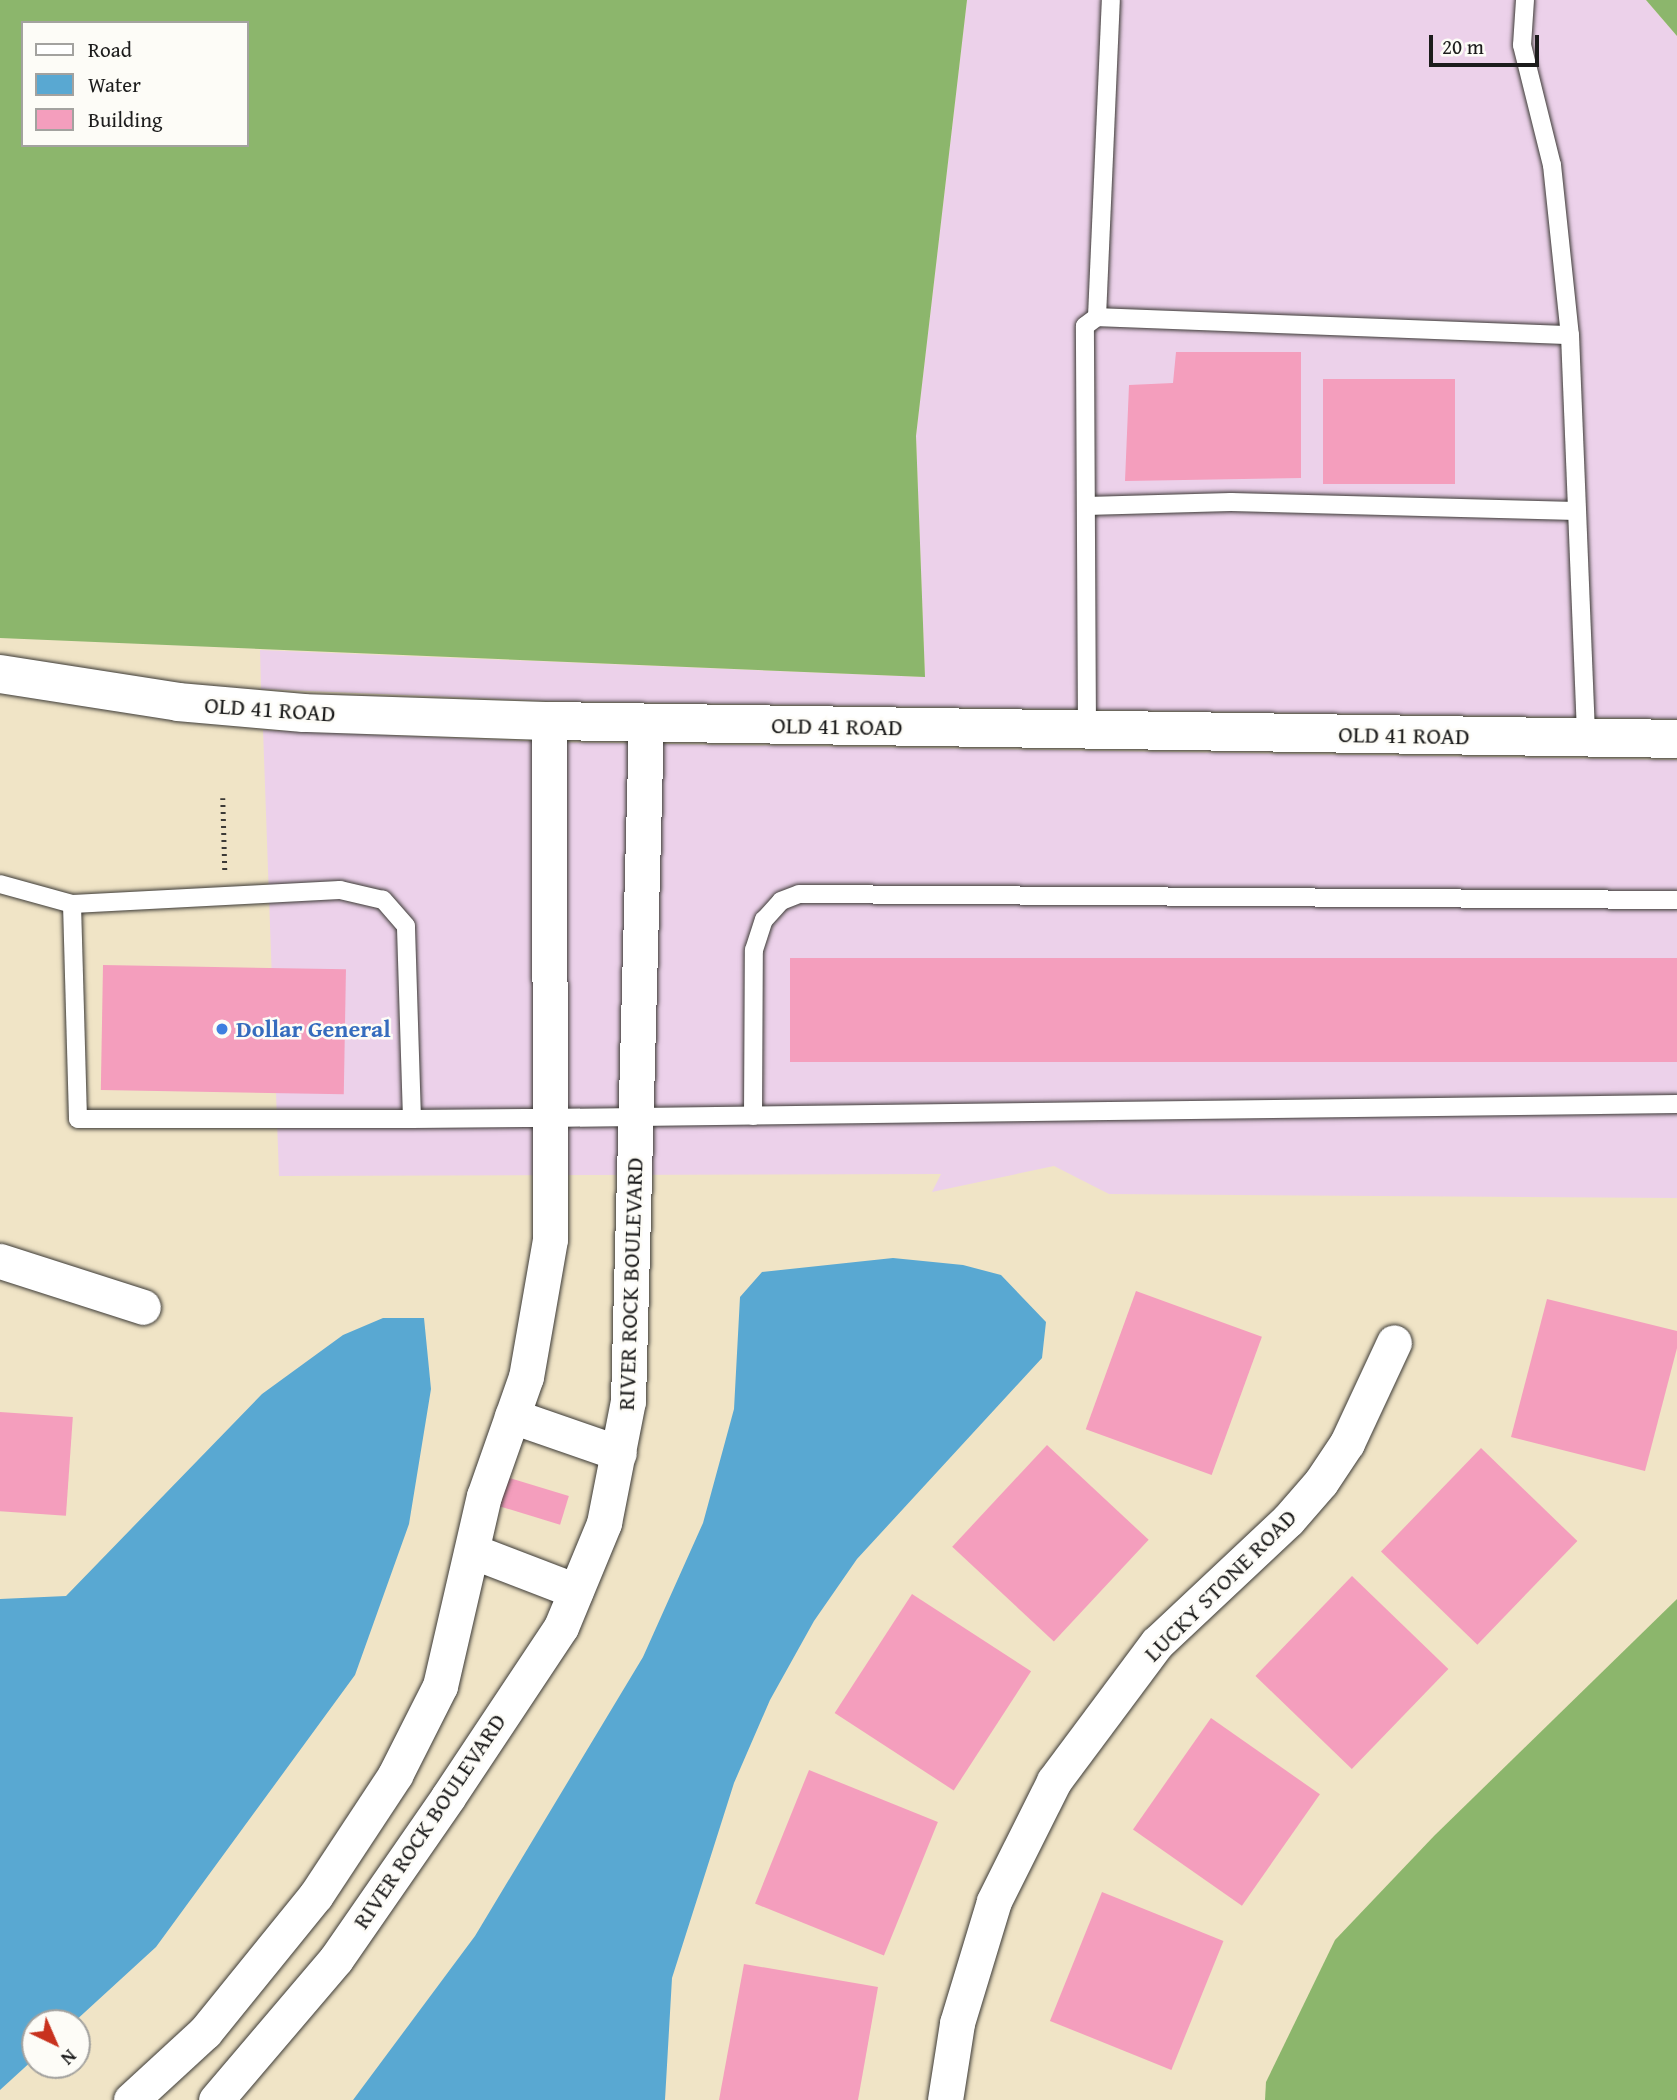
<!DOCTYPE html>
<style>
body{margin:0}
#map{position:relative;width:1677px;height:2100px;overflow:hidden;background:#f0e4c6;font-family:"Gentium Book Plus",serif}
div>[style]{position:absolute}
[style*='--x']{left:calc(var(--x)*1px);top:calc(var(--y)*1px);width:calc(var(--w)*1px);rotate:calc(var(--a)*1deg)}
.built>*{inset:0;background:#ecd1ea}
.forest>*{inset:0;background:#8cb66c}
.water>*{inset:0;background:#59a8d2}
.building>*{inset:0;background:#f49ebd;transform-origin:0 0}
.path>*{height:4.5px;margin-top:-2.25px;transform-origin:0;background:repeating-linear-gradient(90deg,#3c3a36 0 2px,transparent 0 7px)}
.roads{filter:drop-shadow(0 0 2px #3c3a36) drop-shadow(0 0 2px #3c3a36)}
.lane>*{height:18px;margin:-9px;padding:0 9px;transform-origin:9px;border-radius:9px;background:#fff}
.street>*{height:35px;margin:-17.5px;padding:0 17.5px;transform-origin:17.5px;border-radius:17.5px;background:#fff}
.secondary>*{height:38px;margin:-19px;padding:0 19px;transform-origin:19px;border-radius:19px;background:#fff}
.dots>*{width:19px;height:19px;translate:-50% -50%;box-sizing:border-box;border:4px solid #fdfcf7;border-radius:50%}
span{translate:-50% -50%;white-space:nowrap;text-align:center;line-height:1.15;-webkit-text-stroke:5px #fdfcf7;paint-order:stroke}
.street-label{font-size:24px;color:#1c1c1c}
.shop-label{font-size:24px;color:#366cbe;font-weight:700}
.left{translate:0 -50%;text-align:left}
.legend{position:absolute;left:21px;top:21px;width:228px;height:126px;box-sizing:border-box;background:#fdfcf7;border:2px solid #a3a29f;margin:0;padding:9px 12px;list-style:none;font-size:21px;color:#1c1c1c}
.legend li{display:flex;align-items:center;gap:14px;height:35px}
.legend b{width:35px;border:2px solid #a3a29f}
.north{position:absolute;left:21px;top:2009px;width:70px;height:70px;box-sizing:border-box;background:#fdfcf7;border:2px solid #a3a29f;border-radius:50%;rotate:136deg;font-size:19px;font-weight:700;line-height:28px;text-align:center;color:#1c1c1c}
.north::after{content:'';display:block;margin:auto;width:24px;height:32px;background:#c8321e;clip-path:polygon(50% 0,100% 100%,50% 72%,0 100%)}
.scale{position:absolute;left:1429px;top:35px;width:110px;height:32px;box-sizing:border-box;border:4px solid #1c1c1c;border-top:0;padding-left:9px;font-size:21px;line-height:24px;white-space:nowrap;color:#1c1c1c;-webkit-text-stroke:5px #fdfcf7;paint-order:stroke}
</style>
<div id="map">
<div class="built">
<div style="clip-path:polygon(967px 0,1646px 0,1677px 36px,1677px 719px,547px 701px,261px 689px,260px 650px,925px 677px,916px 436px)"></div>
<div style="clip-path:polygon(263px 730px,551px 742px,1677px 760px,1677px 1198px,1109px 1194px,1054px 1166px,932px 1192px,941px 1174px,279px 1176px)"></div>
</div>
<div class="forest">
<div style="clip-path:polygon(evenodd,0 0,967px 0,916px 436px,925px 677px,0 638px,0 0,23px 23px,247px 23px,247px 145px,23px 145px,23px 23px)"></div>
<div style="clip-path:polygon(1646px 0,1677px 0,1677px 36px)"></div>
<div style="clip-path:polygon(1677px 1599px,1677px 2100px,1265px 2100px,1266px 2082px,1335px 1940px,1434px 1836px)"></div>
</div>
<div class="water">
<div style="clip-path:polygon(893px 1258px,963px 1265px,1001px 1275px,1046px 1322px,1042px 1358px,857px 1559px,814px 1621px,770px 1700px,734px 1783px,672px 1978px,665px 2100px,353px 2100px,475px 1936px,643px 1657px,703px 1523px,734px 1409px,740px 1297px,762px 1272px)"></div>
<div style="clip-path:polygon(383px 1318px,424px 1318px,431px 1389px,409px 1524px,355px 1675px,156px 1947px,73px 2023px,35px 2023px,35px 2058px,0 2090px,0 1599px,66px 1596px,262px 1394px,343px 1335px)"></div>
</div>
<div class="building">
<div style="clip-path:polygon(1176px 352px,1301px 352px,1301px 478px,1125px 481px,1129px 385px,1173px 383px)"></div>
<div style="left:1323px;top:379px;width:132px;height:105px"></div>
<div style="left:790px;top:958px;width:887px;height:104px"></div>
<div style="left:103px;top:965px;width:243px;height:125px;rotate:1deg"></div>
<div style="left:1136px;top:1291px;width:134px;height:147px;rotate:20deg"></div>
<div style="clip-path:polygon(1547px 1299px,1677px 1331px,1677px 1348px,1645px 1471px,1511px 1437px)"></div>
<div style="left:0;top:1412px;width:73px;height:99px;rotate:4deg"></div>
<div style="left:1047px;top:1445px;width:139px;height:139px;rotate:43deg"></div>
<div style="left:1481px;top:1448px;width:134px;height:144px;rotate:44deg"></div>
<div style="left:500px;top:1475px;width:72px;height:30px;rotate:17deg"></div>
<div style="left:1352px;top:1576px;width:134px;height:139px;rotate:44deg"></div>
<div style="left:912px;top:1594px;width:142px;height:142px;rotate:33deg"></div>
<div style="left:1211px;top:1718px;width:133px;height:136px;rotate:35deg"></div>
<div style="left:809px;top:1770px;width:139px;height:144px;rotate:22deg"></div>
<div style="left:1102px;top:1892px;width:131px;height:139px;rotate:22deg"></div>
<div style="clip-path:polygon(744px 1964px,878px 1987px,858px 2100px,719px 2100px)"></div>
</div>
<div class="path">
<div style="--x:223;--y:798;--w:72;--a:88.4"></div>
</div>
<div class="roads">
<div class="lane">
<div style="--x:1525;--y:0;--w:45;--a:93.8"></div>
<div style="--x:1522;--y:45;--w:124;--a:76"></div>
<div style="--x:1552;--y:165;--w:171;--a:84"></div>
<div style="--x:1097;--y:317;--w:317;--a:-87.5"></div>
<div style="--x:1086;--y:506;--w:145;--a:-1.6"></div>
<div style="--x:1231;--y:502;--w:345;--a:1.5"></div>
<div style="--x:1087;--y:730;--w:404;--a:-90.3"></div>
<div style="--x:1085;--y:326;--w:15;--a:-37"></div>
<div style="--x:1097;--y:317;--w:473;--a:2.2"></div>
<div style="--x:1570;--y:335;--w:403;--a:87.7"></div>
<div style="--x:0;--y:884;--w:75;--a:15.5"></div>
<div style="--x:753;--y:1116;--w:166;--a:-89.7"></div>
<div style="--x:754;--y:950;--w:32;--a:-72"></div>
<div style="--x:764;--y:920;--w:25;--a:-48"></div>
<div style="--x:781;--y:901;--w:19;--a:-21"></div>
<div style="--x:799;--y:894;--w:878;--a:0.39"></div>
<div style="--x:412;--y:1119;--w:193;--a:-91.8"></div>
<div style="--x:406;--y:926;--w:35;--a:-131"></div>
<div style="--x:383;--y:900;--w:44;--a:-166.9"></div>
<div style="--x:340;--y:890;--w:268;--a:177"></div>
<div style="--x:72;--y:904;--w:215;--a:88.4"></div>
<div style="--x:78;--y:1119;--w:334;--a:0"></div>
<div style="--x:412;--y:1119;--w:113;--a:-0.5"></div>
<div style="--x:525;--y:1118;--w:24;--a:0"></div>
<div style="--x:549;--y:1118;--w:1128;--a:-0.71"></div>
</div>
<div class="street">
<div style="--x:0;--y:1261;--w:150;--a:17.8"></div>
<div style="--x:512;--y:1416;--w:113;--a:19.1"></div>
<div style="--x:472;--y:1551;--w:111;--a:21"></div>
<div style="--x:131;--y:2100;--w:100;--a:-42.6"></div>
<div style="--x:205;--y:2032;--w:176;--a:-51"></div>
<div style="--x:316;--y:1895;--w:144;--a:-56.6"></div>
<div style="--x:395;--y:1775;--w:100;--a:-63.2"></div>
<div style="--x:440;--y:1686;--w:195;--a:-77"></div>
<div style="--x:484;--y:1496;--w:126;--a:-70.6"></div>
<div style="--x:526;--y:1377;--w:140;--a:-80.1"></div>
<div style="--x:550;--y:1239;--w:518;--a:-90.11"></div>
<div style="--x:216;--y:2100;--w:185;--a:-49.6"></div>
<div style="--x:336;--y:1959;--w:197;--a:-55.3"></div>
<div style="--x:448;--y:1797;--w:204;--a:-56.4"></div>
<div style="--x:561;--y:1627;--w:113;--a:-67.5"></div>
<div style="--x:604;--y:1523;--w:124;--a:-78.9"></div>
<div style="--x:628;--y:1401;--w:678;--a:-88.48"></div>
<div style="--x:945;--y:2100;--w:78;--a:-81.1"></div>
<div style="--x:957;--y:2023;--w:127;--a:-73.1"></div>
<div style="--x:994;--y:1901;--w:134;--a:-63.4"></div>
<div style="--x:1054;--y:1781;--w:172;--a:-53.3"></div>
<div style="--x:1157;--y:1643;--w:180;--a:-43.2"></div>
<div style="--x:1288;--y:1520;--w:50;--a:-49"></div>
<div style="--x:1321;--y:1482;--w:47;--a:-56.3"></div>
<div style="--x:1347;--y:1443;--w:111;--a:-65"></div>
</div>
<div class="secondary">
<div style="--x:0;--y:674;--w:180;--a:8.9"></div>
<div style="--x:178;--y:702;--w:126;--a:5"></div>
<div style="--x:304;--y:713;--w:245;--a:1.9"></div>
<div style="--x:549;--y:721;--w:1128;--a:0.91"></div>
</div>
</div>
<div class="dots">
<div style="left:222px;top:1029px;background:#3f7fe0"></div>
</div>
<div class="street-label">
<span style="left:270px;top:709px;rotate:4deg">OLD 41 ROAD</span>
<span style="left:837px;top:726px;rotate:1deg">OLD 41 ROAD</span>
<span style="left:1404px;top:735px;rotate:1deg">OLD 41 ROAD</span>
<span style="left:630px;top:1284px;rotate:-88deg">RIVER ROCK BOULEVARD</span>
<span style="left:1220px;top:1585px;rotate:-45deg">LUCKY STONE ROAD</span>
<span style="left:429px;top:1821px;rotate:-56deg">RIVER ROCK BOULEVARD</span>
</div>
<div class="shop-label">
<span class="left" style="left:236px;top:1029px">Dollar General</span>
</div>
<ul class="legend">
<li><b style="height:9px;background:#fff"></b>Road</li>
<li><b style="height:19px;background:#59a8d2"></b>Water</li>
<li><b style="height:19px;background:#f49ebd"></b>Building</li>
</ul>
<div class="north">N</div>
<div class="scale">20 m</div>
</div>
